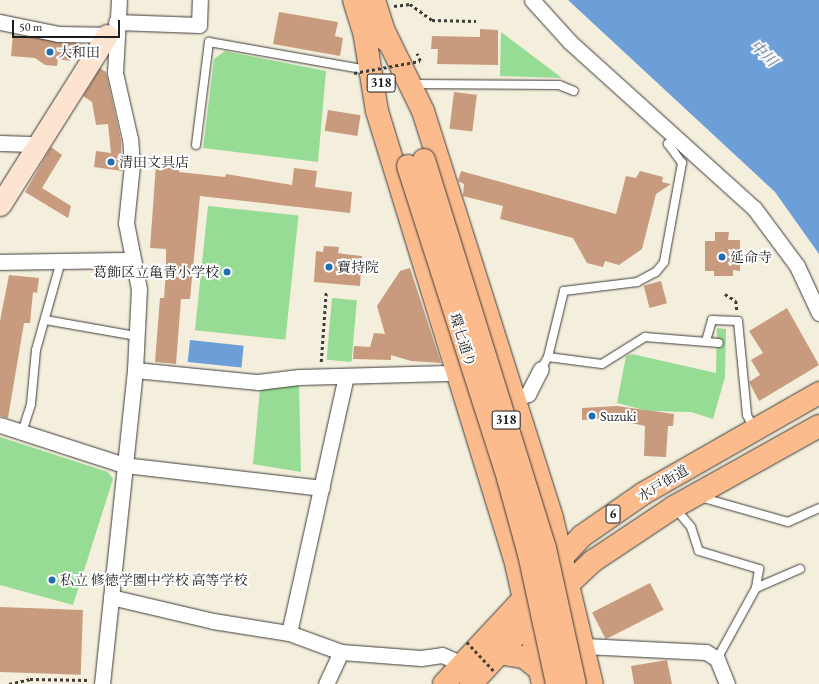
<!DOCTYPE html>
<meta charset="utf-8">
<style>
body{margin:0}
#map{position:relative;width:819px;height:684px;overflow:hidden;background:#f4eedc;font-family:"EB Garamond","Noto Serif JP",serif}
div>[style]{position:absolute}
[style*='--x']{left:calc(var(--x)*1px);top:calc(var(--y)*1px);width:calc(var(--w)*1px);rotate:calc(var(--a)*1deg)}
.green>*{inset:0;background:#97dc94;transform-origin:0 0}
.water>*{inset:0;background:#6c9ed7;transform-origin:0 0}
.building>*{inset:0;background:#c99b7e;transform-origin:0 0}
.path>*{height:2.5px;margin-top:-1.25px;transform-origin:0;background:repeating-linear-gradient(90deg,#3c3c39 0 3px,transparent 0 6px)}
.roads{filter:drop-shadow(0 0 1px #3c3c39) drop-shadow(0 0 1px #3c3c39)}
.lane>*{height:8px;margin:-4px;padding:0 4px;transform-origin:4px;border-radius:4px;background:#fff}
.street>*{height:15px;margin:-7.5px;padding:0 7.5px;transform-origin:7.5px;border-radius:7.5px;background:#fff}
.secondary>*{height:21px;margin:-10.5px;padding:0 10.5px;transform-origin:10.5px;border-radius:10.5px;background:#fde4d1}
.primary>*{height:22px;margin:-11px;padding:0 11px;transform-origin:11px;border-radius:11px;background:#fbbb8c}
.highway>*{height:22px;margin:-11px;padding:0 11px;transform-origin:11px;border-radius:11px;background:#fbbb8c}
.path-bridge>*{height:2.5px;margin-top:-1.25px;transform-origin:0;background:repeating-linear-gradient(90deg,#3c3c39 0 3px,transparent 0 6px)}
.bridges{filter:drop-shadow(0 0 1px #3c3c39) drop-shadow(0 0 1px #3c3c39)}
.primary-bridge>*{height:22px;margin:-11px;padding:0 11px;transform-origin:11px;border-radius:11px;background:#fbbb8c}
.dots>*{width:11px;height:11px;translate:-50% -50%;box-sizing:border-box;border:2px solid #fff;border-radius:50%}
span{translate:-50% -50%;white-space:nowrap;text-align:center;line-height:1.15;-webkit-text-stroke:4px #fff;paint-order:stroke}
.shield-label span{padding:1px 3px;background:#fff;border:1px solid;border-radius:3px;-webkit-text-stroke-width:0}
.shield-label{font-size:13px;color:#1c1c1c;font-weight:700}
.poi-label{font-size:14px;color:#1c1c1c}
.left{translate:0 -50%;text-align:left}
.right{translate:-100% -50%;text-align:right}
.street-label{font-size:14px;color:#1c1c1c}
.water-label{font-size:15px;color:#445d7a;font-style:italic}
.scale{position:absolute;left:12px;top:20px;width:108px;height:18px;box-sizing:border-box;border:2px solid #1c1c1c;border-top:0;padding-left:5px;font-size:12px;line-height:14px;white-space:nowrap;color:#1c1c1c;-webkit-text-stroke:3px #fff;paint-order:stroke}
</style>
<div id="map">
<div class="green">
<div style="clip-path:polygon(501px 32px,562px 78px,500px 76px)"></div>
<div style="clip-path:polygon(225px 51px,326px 71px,318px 162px,203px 148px,214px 59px)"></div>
<div style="left:208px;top:206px;width:91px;height:125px;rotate:6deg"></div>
<div style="left:332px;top:298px;width:25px;height:62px;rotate:5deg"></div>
<div style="clip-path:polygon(717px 328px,726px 329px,725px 377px,713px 419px,691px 412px,648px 411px,617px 403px,626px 356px,632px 354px,716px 373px)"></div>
<div style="clip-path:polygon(299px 385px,301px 472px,253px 464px,260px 388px)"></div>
<div style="clip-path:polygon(0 437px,108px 472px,113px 479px,73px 605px,0 585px)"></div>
</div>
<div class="water">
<div style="clip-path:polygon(568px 0,819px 0,819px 254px,775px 192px)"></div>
<div style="left:190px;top:340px;width:54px;height:22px;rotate:6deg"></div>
</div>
<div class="building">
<div style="clip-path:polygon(279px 12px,338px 22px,335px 36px,343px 38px,340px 56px,273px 44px)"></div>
<div style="clip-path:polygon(480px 29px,498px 30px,498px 65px,437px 64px,438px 49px,431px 49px,432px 36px,480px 37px)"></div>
<div style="clip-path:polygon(13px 35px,79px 43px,82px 47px,71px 61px,58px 59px,57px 66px,45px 65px,35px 58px,11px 56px)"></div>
<div style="clip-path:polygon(100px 68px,106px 72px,121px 140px,122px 171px,94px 167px,96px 151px,111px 153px,108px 124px,96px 125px,92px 102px,83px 96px)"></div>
<div style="left:454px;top:92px;width:23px;height:37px;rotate:7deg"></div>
<div style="left:328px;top:110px;width:33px;height:21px;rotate:9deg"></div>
<div style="clip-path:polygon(51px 147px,62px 155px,42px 188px,71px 206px,68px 218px,25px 192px)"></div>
<div style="clip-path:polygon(156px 165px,179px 167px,179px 172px,225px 177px,226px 174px,292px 185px,294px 168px,317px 171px,315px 187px,352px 192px,350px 213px,200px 196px,190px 299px,181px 299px,176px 364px,155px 362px,160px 298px,164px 298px,166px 272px,166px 249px,150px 248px)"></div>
<div style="clip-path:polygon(461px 171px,616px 214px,626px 176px,636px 178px,640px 171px,663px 177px,662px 182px,671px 184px,656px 194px,642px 249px,619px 265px,605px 261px,603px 267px,587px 263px,573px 238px,500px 219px,503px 206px,463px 196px,464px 184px,458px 181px)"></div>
<div style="clip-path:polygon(715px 232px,729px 232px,728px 240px,740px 240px,740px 271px,733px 270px,733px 276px,714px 276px,714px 271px,705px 271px,705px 241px,715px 241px)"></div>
<div style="clip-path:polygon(324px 246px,339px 247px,338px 253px,344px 254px,362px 256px,360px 286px,314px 282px,316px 251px,323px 252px)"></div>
<div style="clip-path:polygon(410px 268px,441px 363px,411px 361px,391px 355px,391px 360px,353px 359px,354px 346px,370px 347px,374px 333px,385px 334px,377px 306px,400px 271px)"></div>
<div style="clip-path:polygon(9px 275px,39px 278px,37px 293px,33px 292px,30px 323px,24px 323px,8px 418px,0 416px,0 321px)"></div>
<div style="left:661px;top:281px;width:23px;height:18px;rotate:75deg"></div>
<div style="clip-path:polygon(787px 308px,819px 365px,759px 401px,749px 382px,760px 375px,751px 360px,763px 353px,749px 331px)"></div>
<div style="clip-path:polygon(617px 406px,674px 414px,673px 426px,668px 426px,666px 457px,644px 456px,645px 426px,609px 418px,582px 420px,582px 408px)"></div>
<div style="left:650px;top:583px;width:30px;height:65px;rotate:63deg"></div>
<div style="left:0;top:607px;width:83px;height:65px;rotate:2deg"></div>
<div style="clip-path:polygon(667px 660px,672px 684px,634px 684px,631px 666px)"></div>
</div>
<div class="path">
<div style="--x:394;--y:6;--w:16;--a:-7"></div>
<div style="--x:410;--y:4;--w:27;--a:36"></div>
<div style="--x:432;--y:20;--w:44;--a:1.3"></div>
<div style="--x:725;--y:294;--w:13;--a:32"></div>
<div style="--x:736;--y:301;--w:9;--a:84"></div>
<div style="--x:321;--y:362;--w:70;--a:-85.9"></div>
<div style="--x:9;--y:684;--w:22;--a:-13"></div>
<div style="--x:30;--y:679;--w:58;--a:1"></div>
</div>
<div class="roads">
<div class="lane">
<div style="--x:413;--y:84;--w:146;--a:0.4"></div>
<div style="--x:559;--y:85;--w:16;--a:22"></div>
<div style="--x:196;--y:145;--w:104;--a:-82.8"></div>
<div style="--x:209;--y:42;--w:161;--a:10"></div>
<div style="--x:45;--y:320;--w:92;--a:10"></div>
<div style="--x:706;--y:341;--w:22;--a:-74"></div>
<div style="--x:712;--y:320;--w:26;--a:2"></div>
<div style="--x:738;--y:321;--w:94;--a:84.5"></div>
<div style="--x:747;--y:415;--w:16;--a:63"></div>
<div style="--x:548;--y:357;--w:54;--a:7.4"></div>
<div style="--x:602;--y:364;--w:51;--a:-32.1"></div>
<div style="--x:645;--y:337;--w:74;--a:4.6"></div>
<div style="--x:541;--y:369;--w:14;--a:-60"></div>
<div style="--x:548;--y:357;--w:68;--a:-76.4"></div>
<div style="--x:564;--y:291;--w:74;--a:-7"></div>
<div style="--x:637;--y:282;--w:21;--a:-28"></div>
<div style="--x:656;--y:272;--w:13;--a:-51"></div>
<div style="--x:664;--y:262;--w:101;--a:-79.7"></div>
<div style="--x:682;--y:163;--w:24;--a:-126"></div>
<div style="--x:668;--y:144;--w:11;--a:-49"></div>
<div style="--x:22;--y:432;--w:29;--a:-72"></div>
<div style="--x:31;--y:404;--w:54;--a:-84.7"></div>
<div style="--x:36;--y:350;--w:92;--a:-74.3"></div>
<div style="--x:700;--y:497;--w:91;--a:15.9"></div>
<div style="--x:788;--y:522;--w:34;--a:-24"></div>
<div style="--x:675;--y:508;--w:25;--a:50"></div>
<div style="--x:691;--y:527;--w:25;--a:72"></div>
<div style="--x:699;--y:551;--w:63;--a:16.7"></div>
<div style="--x:759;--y:569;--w:19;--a:99"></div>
<div style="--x:756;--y:588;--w:81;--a:118.8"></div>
<div style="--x:756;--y:588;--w:48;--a:-23.4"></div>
</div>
<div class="street">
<div style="--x:532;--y:0;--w:57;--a:47.9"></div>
<div style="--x:570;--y:42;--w:248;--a:42.1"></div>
<div style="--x:754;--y:208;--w:72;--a:53.4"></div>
<div style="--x:797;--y:266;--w:52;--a:64.9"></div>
<div style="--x:0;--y:22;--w:59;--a:11.7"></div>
<div style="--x:58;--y:34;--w:58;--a:1"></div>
<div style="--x:116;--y:22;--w:83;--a:2.1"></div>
<div style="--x:199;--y:25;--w:25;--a:-88"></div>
<div style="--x:0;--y:143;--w:38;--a:2"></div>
<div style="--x:0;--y:262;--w:133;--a:-0.9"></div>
<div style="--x:135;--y:370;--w:124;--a:5.6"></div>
<div style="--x:258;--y:382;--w:41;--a:-7"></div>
<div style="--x:299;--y:377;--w:158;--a:-1.5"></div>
<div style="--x:514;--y:399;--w:15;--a:-20"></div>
<div style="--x:528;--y:394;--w:28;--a:-63"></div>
<div style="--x:0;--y:425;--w:130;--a:17.9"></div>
<div style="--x:124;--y:465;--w:199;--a:6.6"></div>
<div style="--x:111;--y:597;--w:105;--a:13.2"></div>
<div style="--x:213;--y:621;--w:77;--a:9"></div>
<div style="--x:289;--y:633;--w:55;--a:20.1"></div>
<div style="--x:341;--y:652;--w:80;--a:4.3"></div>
<div style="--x:421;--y:658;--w:21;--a:-8"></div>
<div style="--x:442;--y:655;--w:22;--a:24"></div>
<div style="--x:289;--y:633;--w:263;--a:-77.5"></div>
<div style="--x:584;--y:646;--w:122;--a:2.8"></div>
<div style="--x:706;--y:652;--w:13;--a:32"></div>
<div style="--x:717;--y:659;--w:27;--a:68"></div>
<div style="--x:102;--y:684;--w:316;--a:-84"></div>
<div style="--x:135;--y:370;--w:81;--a:-87.2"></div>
<div style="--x:139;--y:289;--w:67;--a:-101.1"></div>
<div style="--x:126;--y:223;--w:58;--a:-84.1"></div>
<div style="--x:132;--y:165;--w:26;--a:-94"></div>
<div style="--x:130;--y:139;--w:68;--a:-102.8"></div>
<div style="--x:115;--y:73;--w:73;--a:-86.9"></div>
<div style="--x:326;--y:684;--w:35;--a:-65"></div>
</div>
<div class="secondary">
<div style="--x:0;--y:205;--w:201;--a:-57.8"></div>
</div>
<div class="primary">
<div style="--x:354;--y:0;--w:47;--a:72.7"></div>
<div style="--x:374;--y:0;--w:43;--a:72.4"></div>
<div style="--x:382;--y:27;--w:93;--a:64"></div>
<div style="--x:423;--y:111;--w:427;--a:72.4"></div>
<div style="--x:552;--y:518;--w:171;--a:76.5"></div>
<div style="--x:364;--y:31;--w:81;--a:80.8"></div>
<div style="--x:377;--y:111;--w:469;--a:72.9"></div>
<div style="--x:515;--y:559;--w:128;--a:77.4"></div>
<div style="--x:498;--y:653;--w:26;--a:9"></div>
<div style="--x:524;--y:657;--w:21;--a:39"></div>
</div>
<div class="highway">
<div style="--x:444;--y:684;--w:202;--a:-47"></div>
<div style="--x:582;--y:536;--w:75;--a:-34.7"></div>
<div style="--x:644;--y:493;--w:202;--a:-29.7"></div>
<div style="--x:471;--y:684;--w:86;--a:-47.4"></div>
<div style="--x:529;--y:621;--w:88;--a:-43.2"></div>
<div style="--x:593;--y:561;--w:97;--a:-33.7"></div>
<div style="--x:674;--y:507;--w:166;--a:-29.2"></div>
</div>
</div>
<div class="path-bridge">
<div style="--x:354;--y:73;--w:67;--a:-10.3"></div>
<div style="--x:420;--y:61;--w:8;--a:-113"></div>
<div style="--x:467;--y:642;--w:41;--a:47"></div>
</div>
<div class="bridges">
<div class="primary-bridge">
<div style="--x:424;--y:160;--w:406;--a:72.7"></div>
<div style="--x:545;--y:548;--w:139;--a:77.6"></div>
<div style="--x:408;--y:166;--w:328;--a:72.2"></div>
<div style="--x:508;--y:478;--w:79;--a:74.6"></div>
<div style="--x:529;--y:554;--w:133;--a:77.8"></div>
</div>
</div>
<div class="dots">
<div style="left:50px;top:52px;background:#1f6fb2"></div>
<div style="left:111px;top:162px;background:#1f6fb2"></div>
<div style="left:722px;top:257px;background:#1f6fb2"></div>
<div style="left:329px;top:267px;background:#1f6fb2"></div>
<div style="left:227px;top:272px;background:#1f6fb2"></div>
<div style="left:592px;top:416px;background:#1f6fb2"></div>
<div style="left:52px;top:580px;background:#1f6fb2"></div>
</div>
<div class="shield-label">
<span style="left:381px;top:83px">318</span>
<span style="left:506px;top:420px">318</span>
<span style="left:613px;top:514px">6</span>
</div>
<div class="poi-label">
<span class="left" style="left:58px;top:52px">大和田</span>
<span class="left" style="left:119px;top:162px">清田文具店</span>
<span class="left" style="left:730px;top:257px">延命寺</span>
<span class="left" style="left:337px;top:267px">寶持院</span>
<span class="right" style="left:219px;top:272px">葛飾区立亀青小学校</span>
<span class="left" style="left:600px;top:416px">Suzuki</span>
<span class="left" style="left:60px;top:580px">私立 修徳学園中学校 高等学校</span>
</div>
<div class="street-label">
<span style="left:463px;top:340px;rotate:72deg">環七通り</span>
<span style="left:663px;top:483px;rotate:-31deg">水戸街道</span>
</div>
<div class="water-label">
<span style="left:764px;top:53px;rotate:44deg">中川</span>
</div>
<div class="scale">50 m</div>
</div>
